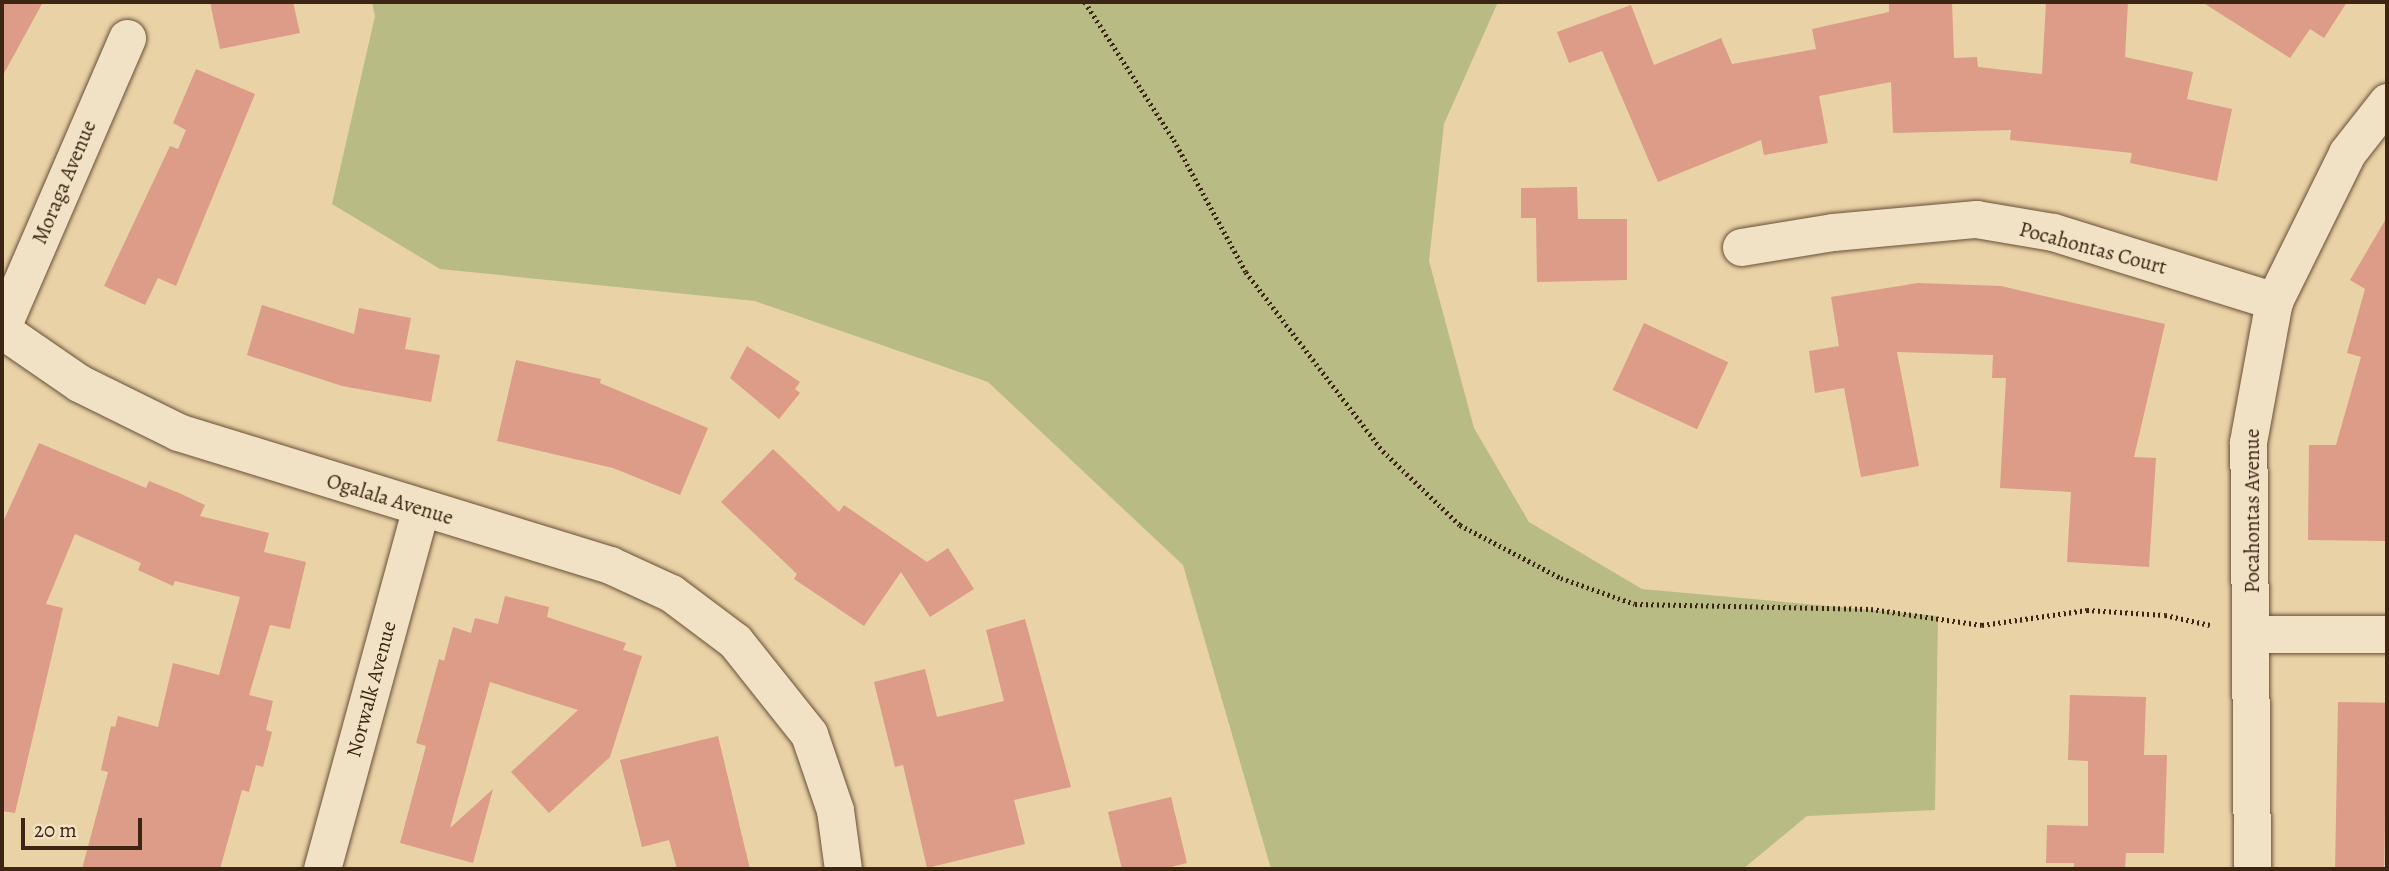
<!DOCTYPE html>
<style>
body{margin:0}
#map{position:relative;width:2389px;height:871px;overflow:hidden;background:#e9d2a6;font-family:Alegreya,serif}
div>[style]{position:absolute}
[style*='--x']{left:calc(var(--x)*1px);top:calc(var(--y)*1px);width:calc(var(--w)*1px);rotate:calc(var(--a)*1deg)}
.green>*{inset:0;background:#b9bb85}
.building>*{inset:0;background:#dc9c87;transform-origin:0 0}
.path>*{height:4.5px;margin-top:-2.25px;transform-origin:0;background:repeating-linear-gradient(90deg,#3d2513 0 2px,transparent 0 5.5px)}
.roads{filter:drop-shadow(0 0 2px #685038) drop-shadow(0 0 2px #685038)}
.street>*{height:37px;margin:-18.5px;padding:0 18.5px;transform-origin:18.5px;border-radius:18.5px;background:#f1e2c5}
span{translate:-50% -50%;white-space:nowrap;text-align:center;line-height:1.15;-webkit-text-stroke:7px #f1e2c5;paint-order:stroke}
.street-label{font-size:21px;color:#3d2513}
.frame{position:absolute;inset:0;border:4px solid #3d2513;pointer-events:none}
.scale{position:absolute;left:21px;top:818px;width:121px;height:32px;box-sizing:border-box;border:4px solid #3d2513;border-top:0;padding-left:9px;font-size:21px;line-height:24px;white-space:nowrap;color:#3d2513;-webkit-text-stroke:5px #f1e2c5;paint-order:stroke}
</style>
<div id="map">
<div class="green">
<div style="clip-path:polygon(372px 2px,1498px 2px,1444px 124px,1429px 261px,1474px 428px,1529px 522px,1642px 589px,1938px 616px,1935px 810px,1807px 816px,1743px 869px,1271px 869px,1183px 565px,988px 382px,755px 301px,440px 269px,332px 204px,375px 16px)"></div>
</div>
<div class="building">
<div style="clip-path:polygon(2px 2px,43px 2px,2px 77px)"></div>
<div style="clip-path:polygon(210px 2px,293px 2px,300px 33px,220px 49px)"></div>
<div style="clip-path:polygon(1889px 2px,1952px 2px,1954px 58px,1977px 57px,1978px 67px,2042px 74px,2046px 2px,2128px 2px,2125px 57px,2193px 72px,2187px 99px,2232px 109px,2217px 181px,2130px 163px,2132px 153px,2010px 140px,2011px 130px,1893px 133px,1891px 82px,1819px 96px,1828px 143px,1764px 155px,1761px 140px,1658px 182px,1602px 51px,1569px 63px,1557px 32px,1631px 5px,1654px 65px,1721px 38px,1732px 64px,1816px 49px,1812px 29px,1889px 12px)"></div>
<div style="clip-path:polygon(2202px 2px,2347px 2px,2324px 38px,2310px 29px,2290px 58px)"></div>
<div style="clip-path:polygon(196px 69px,255px 94px,176px 286px,158px 278px,145px 305px,104px 286px,170px 146px,178px 149px,186px 130px,173px 123px)"></div>
<div style="clip-path:polygon(1577px 187px,1578px 219px,1627px 219px,1627px 280px,1537px 282px,1536px 218px,1521px 218px,1521px 188px)"></div>
<div style="clip-path:polygon(2387px 217px,2387px 541px,2308px 540px,2309px 445px,2336px 445px,2361px 357px,2347px 353px,2365px 289px,2350px 280px)"></div>
<div style="clip-path:polygon(1918px 283px,2001px 286px,2165px 324px,2134px 457px,2156px 458px,2149px 567px,2067px 562px,2071px 492px,2000px 488px,2006px 378px,1992px 378px,1993px 355px,1897px 352px,1919px 466px,1861px 477px,1844px 388px,1815px 393px,1809px 351px,1839px 346px,1831px 297px)"></div>
<div style="clip-path:polygon(262px 305px,354px 334px,359px 308px,411px 318px,405px 349px,440px 355px,431px 402px,342px 386px,247px 355px)"></div>
<div style="left:1644px;top:323px;width:93px;height:74px;rotate:25deg"></div>
<div style="clip-path:polygon(747px 346px,800px 382px,795px 389px,800px 393px,779px 419px,730px 378px)"></div>
<div style="clip-path:polygon(516px 360px,601px 379px,600px 383px,708px 428px,680px 495px,613px 468px,497px 441px)"></div>
<div style="clip-path:polygon(39px 443px,146px 488px,149px 481px,179px 493px,205px 505px,200px 516px,269px 533px,264px 552px,306px 562px,290px 629px,270px 625px,249px 695px,273px 701px,266px 730px,272px 732px,263px 767px,256px 765px,249px 792px,242px 790px,220px 869px,82px 869px,108px 772px,101px 770px,111px 726px,115px 727px,118px 716px,158px 727px,173px 663px,219px 675px,240px 597px,175px 581px,173px 586px,138px 570px,141px 563px,75px 534px,46px 604px,63px 608px,15px 813px,2px 811px,2px 524px)"></div>
<div style="clip-path:polygon(773px 449px,839px 512px,844px 505px,927px 562px,948px 548px,974px 589px,930px 617px,901px 572px,864px 626px,794px 579px,797px 574px,721px 502px)"></div>
<div style="clip-path:polygon(505px 596px,549px 607px,547px 617px,626px 643px,623px 650px,642px 656px,610px 757px,549px 813px,511px 772px,578px 710px,490px 682px,450px 828px,493px 789px,473px 863px,400px 843px,426px 746px,416px 743px,439px 659px,444px 661px,453px 627px,471px 633px,475px 618px,498px 624px)"></div>
<div style="clip-path:polygon(1025px 619px,1071px 787px,1014px 800px,1025px 844px,927px 868px,903px 765px,895px 767px,874px 682px,925px 669px,937px 717px,1004px 701px,986px 630px)"></div>
<div style="clip-path:polygon(2070px 695px,2146px 697px,2144px 755px,2167px 755px,2164px 853px,2126px 853px,2125px 869px,2074px 869px,2074px 863px,2046px 863px,2047px 825px,2088px 826px,2088px 761px,2068px 760px)"></div>
<div style="left:2338px;top:702px;width:49px;height:167px;rotate:1deg"></div>
<div style="clip-path:polygon(718px 736px,750px 869px,677px 869px,669px 840px,642px 847px,620px 760px)"></div>
<div style="clip-path:polygon(1171px 797px,1187px 863px,1163px 869px,1122px 869px,1108px 812px)"></div>
</div>
<div class="path">
<div style="--x:1085;--y:2;--w:164;--a:57.2"></div>
<div style="--x:1174;--y:140;--w:150;--a:61.4"></div>
<div style="--x:1246;--y:272;--w:225;--a:52.6"></div>
<div style="--x:1383;--y:451;--w:107;--a:43.9"></div>
<div style="--x:1460;--y:525;--w:114;--a:27.7"></div>
<div style="--x:1561;--y:578;--w:78;--a:19.4"></div>
<div style="--x:1635;--y:604;--w:236;--a:1.2"></div>
<div style="--x:1871;--y:609;--w:112;--a:8.2"></div>
<div style="--x:1982;--y:625;--w:106;--a:-8.1"></div>
<div style="--x:2087;--y:610;--w:78;--a:3.7"></div>
<div style="--x:2165;--y:615;--w:46;--a:12.5"></div>
</div>
<div class="roads">
<div class="street">
<div style="--x:1741;--y:247;--w:93;--a:-9.3"></div>
<div style="--x:1833;--y:232;--w:144;--a:-5.2"></div>
<div style="--x:1976;--y:219;--w:78;--a:9.6"></div>
<div style="--x:2053;--y:232;--w:232;--a:17.3"></div>
<div style="--x:2;--y:327;--w:315;--a:-66.6"></div>
<div style="--x:2;--y:330;--w:93;--a:34.5"></div>
<div style="--x:79;--y:383;--w:110;--a:26.3"></div>
<div style="--x:178;--y:432;--w:452;--a:17.1"></div>
<div style="--x:610;--y:565;--w:67;--a:24.7"></div>
<div style="--x:671;--y:593;--w:80;--a:36.9"></div>
<div style="--x:735;--y:641;--w:119;--a:51.5"></div>
<div style="--x:809;--y:734;--w:80;--a:71.1"></div>
<div style="--x:835;--y:810;--w:60;--a:82.3"></div>
<div style="--x:2252;--y:634;--w:135;--a:0"></div>
<div style="--x:322;--y:869;--w:374;--a:-74.7"></div>
<div style="--x:2252;--y:869;--w:427;--a:-90.5"></div>
<div style="--x:2248;--y:442;--w:143;--a:-79.6"></div>
<div style="--x:2274;--y:301;--w:165;--a:-63.7"></div>
<div style="--x:2347;--y:153;--w:65;--a:-51.9"></div>
</div>
</div>
<div class="street-label">
<span style="left:64px;top:182px;rotate:-67deg">Moraga Avenue</span>
<span style="left:2093px;top:248px;rotate:15deg">Pocahontas Court</span>
<span style="left:390px;top:499px;rotate:17deg">Ogalala Avenue</span>
<span style="left:2252px;top:511px;rotate:-90deg">Pocahontas Avenue</span>
<span style="left:371px;top:689px;rotate:-75deg">Norwalk Avenue</span>
</div>
<div class="frame"></div>
<div class="scale">20 m</div>
</div>
